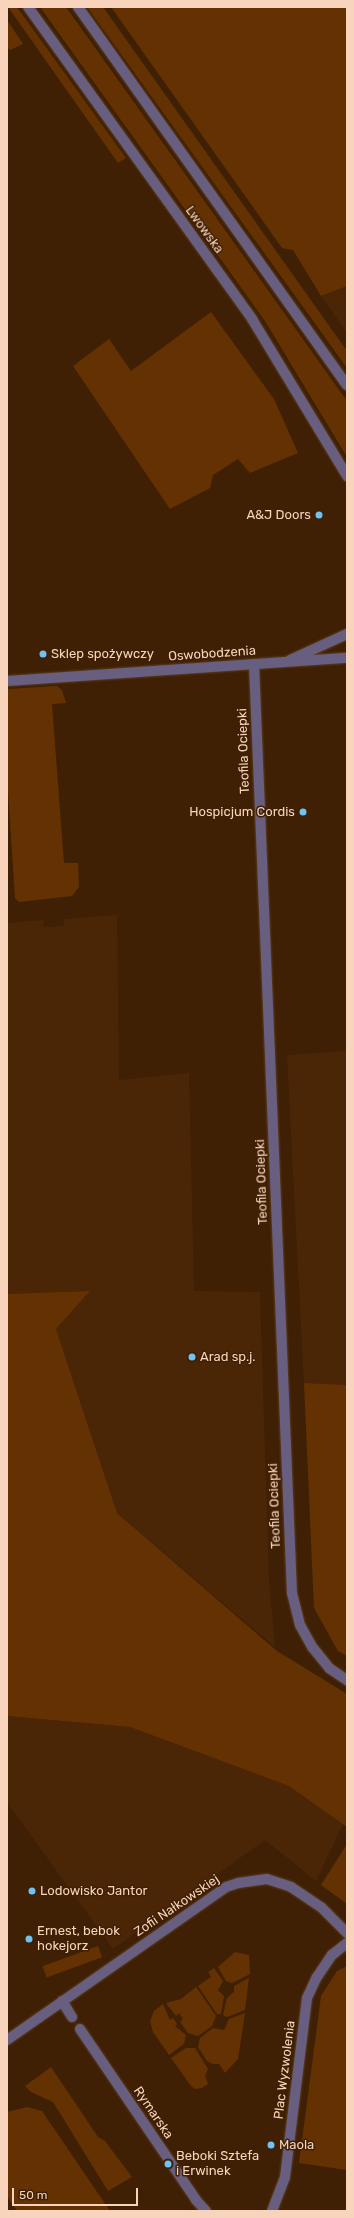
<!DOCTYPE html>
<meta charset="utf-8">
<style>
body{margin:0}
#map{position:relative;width:354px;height:2218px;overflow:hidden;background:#3f2004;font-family:Rubik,sans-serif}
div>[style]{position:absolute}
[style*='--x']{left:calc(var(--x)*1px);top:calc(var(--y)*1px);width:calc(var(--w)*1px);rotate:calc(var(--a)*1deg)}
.built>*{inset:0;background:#4a2607}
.green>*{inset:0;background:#643202;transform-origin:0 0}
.roads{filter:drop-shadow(0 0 1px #5d3d21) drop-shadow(0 0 1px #5d3d21)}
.minor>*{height:10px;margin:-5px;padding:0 5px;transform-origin:5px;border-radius:5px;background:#675e80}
.tertiary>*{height:10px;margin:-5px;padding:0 5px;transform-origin:5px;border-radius:5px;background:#675e80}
.dots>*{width:11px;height:11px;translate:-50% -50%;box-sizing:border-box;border:2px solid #3f2004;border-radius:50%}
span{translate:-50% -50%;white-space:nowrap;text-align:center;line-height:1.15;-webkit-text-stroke:3px #3f2004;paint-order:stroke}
.street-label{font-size:13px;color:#f8d4bc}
.poi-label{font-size:13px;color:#f8d4bc}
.right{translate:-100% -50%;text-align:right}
.left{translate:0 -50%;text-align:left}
.frame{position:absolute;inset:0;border:8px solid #f8d4bc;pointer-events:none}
.scale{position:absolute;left:12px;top:2188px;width:126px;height:18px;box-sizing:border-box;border:2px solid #f8d4bc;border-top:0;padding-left:5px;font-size:12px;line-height:14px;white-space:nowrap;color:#f8d4bc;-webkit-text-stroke:3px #3f2004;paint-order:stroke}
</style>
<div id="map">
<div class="built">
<div style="clip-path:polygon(347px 286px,347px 333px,321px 296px)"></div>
<div style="clip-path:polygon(117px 915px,119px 1080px,189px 1073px,194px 1291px,260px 1292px,269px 1580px,275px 1647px,117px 1513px,56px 1329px,90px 1291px,7px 1294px,7px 923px,43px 920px,44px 927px,64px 926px,64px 919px)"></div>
<div style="clip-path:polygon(347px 1051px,347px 1385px,304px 1383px,287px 1055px)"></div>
<div style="clip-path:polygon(7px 1716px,130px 1727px,289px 1786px,343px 1824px,316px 1881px,265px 1840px,113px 1949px,7px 1802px)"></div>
</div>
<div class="green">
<div style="clip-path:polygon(8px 7px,17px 7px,126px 158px,118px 163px)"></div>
<div style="clip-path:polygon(40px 7px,66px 7px,347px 401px,347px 457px,265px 321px)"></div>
<div style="clip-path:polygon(87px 7px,103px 7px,347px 351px,347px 368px)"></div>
<div style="clip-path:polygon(111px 7px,347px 7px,347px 286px,321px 296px,293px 250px,282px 248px)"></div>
<div style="clip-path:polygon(7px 20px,23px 44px,10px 50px,7px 47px)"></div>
<div style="clip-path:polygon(211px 312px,274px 399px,298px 453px,250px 473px,238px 459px,213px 475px,210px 488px,170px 509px,73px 366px,109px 339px,131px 371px)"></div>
<div style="clip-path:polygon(57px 686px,62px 690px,66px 703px,52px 704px,64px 863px,78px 863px,79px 887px,72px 896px,19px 902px,15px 898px,7px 776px,7px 689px)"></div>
<div style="clip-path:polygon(90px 1291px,56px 1329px,117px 1513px,277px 1651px,347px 1694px,347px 1827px,289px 1786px,130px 1727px,7px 1716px,7px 1294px)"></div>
<div style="clip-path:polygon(304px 1383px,347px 1385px,347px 1656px,338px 1651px,314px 1608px)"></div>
<div style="clip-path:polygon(347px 1844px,347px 1904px,321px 1885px)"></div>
<div style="left:98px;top:1946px;width:12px;height:59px;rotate:70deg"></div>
<div style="clip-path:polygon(235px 1952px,249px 1955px,250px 1974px,232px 1983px,226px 1981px,218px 1967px)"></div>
<div style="clip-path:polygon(347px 1966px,347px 2170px,299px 2163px,321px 1996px,337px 1971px)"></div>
<div style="clip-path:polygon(214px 1968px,223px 1981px,218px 1990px,224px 1996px,221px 2014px,217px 2014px,198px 1986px,211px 1977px,208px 1972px)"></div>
<div style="clip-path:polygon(249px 1978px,245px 2010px,227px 2017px,223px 2015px,227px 1998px,234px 1992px,234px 1986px)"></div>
<div style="clip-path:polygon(196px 1987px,216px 2016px,212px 2026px,198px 2036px,188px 2033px,180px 2022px,183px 2019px,179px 2013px,176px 2016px,166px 2003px,181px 1999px)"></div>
<div style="clip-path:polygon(163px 2004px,170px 2020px,173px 2018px,177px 2024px,175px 2026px,186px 2035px,184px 2044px,169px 2055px,153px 2032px,150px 2021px,154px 2011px)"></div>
<div style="clip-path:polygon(245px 2013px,238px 2059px,225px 2073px,219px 2064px,213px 2064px,207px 2061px,198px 2047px,200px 2038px,213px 2028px,224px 2030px,229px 2019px)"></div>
<div style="clip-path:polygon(186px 2048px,195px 2048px,208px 2069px,205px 2076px,208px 2084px,202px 2088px,195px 2089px,191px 2086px,171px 2058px)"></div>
<div style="clip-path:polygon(51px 2067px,98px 2137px,105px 2141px,132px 2177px,108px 2191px,53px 2102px,31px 2092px,25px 2086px)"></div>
<div style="clip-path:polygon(27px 2107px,42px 2111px,110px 2211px,17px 2211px,7px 2196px,7px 2112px)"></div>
</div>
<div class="roads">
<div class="minor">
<div style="--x:254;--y:664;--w:930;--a:87.66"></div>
<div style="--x:292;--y:1593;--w:33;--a:76"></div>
<div style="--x:300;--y:1625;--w:26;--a:61"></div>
<div style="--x:313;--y:1648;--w:26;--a:51"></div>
<div style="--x:329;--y:1668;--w:22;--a:34"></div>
<div style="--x:62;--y:2001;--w:19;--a:58"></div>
<div style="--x:80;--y:2029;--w:207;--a:55.8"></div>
<div style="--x:196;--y:2200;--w:15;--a:48"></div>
<div style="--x:7;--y:2040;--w:267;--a:-34.9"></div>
<div style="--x:226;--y:1887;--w:13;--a:-18"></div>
<div style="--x:238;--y:1883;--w:29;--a:-8"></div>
<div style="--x:267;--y:1879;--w:25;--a:18"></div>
<div style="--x:291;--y:1887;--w:36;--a:34"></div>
<div style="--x:321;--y:1907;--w:37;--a:45"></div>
<div style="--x:272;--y:2211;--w:36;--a:-69"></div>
<div style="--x:285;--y:2177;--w:180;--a:-83"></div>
<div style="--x:307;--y:1998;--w:23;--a:-65"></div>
<div style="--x:317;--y:1977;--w:27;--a:-56"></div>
<div style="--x:332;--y:1955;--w:19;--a:-39"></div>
</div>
<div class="tertiary">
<div style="--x:28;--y:7;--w:384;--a:54.3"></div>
<div style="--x:252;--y:319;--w:184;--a:58.8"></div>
<div style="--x:78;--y:7;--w:464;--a:54.6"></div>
<div style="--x:290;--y:660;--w:63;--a:-24.5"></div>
<div style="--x:7;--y:681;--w:341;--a:-3.9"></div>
</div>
</div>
<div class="dots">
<div style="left:319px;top:515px;background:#6ec2f4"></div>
<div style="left:43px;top:654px;background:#6ec2f4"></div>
<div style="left:303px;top:812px;background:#6ec2f4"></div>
<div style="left:192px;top:1357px;background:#6ec2f4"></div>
<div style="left:32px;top:1891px;background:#6ec2f4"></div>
<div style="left:29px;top:1939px;background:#6ec2f4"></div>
<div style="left:271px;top:2145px;background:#6ec2f4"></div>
<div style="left:168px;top:2164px;background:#6ec2f4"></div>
</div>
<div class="street-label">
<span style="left:204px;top:230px;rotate:54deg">Lwowska</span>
<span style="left:212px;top:654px;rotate:-4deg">Oswobodzenia</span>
<span style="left:244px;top:751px;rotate:-92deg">Teofila Ociepki</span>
<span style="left:262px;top:1182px;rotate:-92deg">Teofila Ociepki</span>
<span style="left:275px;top:1506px;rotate:-92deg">Teofila Ociepki</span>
<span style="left:177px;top:1906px;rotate:-34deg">Zofii Nałkowskiej</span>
<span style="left:285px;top:2070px;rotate:-83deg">Plac Wyzwolenia</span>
<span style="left:153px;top:2113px;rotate:56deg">Rymarska</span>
</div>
<div class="poi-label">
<span class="right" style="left:311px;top:515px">A&amp;J Doors</span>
<span class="left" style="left:51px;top:654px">Sklep spożywczy</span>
<span class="right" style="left:295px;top:812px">Hospicjum Cordis</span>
<span class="left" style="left:200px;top:1357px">Arad sp.j.</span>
<span class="left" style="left:40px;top:1891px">Lodowisko Jantor</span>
<span class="left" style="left:37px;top:1939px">Ernest, bebok<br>hokejorz</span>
<span class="left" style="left:279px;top:2145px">Maola</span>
<span class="left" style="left:176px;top:2164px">Beboki Sztefa<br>i Erwinek</span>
</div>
<div class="frame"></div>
<div class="scale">50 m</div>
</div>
